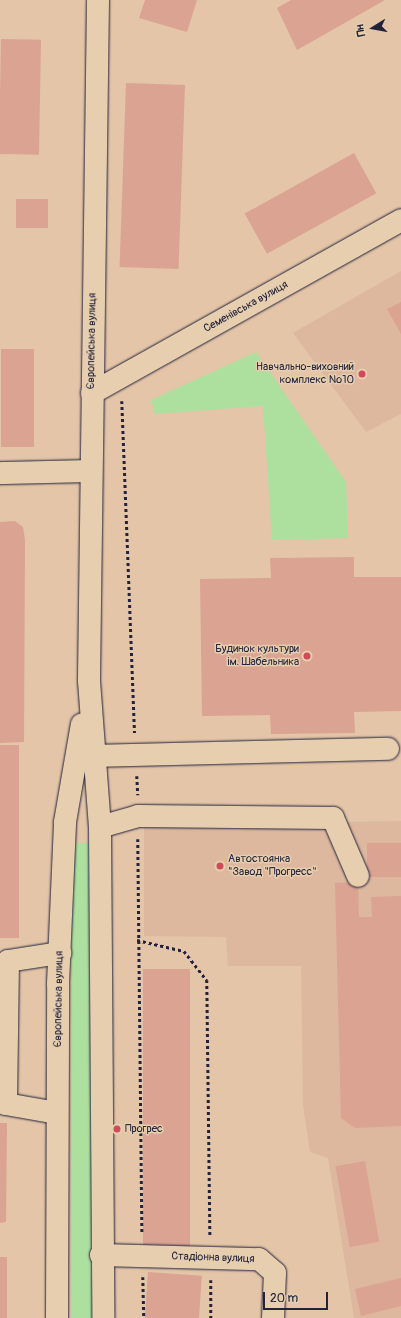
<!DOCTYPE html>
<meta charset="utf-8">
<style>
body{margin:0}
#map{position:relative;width:401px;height:1318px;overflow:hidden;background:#e4c5a8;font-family:Pangolin,sans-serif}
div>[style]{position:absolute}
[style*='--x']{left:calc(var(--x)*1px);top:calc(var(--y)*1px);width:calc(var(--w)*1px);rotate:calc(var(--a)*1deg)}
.built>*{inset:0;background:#ddb89f}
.green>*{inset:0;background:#addf9f;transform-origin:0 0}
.building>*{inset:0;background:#daa392;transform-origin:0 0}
.path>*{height:2.5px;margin-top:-1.25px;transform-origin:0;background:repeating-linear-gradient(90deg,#22223b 0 3px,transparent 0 6px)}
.roads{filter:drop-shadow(0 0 1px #22223b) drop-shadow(0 0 1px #22223b)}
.minor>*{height:22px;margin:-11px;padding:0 11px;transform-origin:11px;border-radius:11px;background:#e6ceae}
.dots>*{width:11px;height:11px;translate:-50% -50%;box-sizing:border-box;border:2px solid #e6ceae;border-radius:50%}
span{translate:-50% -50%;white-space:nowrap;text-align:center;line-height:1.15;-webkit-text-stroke:3px #e6ceae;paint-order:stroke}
.street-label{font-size:11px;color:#22223b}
.poi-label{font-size:11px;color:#22223b}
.right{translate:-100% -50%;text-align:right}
.left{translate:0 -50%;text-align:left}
.north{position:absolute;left:353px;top:8px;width:40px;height:40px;-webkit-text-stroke:3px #e6ceae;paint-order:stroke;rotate:259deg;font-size:11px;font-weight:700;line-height:16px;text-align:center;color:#22223b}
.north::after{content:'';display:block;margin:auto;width:14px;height:18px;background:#22223b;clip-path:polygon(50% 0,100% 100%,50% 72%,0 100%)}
.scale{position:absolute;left:263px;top:1292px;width:65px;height:18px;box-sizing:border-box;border:2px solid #22223b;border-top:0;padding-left:5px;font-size:12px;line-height:14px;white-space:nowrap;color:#22223b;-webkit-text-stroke:3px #e6ceae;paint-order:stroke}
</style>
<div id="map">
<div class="built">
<div style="clip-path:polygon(401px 271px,401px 414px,366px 432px,293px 333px)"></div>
<div style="clip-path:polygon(401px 821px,401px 1318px,354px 1318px,328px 1158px,310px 1152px,303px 1106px,301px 966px,228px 966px,226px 937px,144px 936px,144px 825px)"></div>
</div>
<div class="green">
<div style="clip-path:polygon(256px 352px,346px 482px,348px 538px,272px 540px,263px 406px,155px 414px,151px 400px)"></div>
<div style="left:71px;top:843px;width:22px;height:475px"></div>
</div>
<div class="building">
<div style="clip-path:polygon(145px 0,197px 0,187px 32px,139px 18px)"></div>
<div style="clip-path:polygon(291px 0,385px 0,297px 50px,277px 8px)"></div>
<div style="left:1px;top:39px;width:40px;height:115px;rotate:1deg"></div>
<div style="left:126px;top:83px;width:59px;height:184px;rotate:2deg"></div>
<div style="left:354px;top:153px;width:46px;height:125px;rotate:61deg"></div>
<div style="left:16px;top:199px;width:32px;height:29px"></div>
<div style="clip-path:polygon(401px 302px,401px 334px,387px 309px)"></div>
<div style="left:1px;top:349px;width:33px;height:98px"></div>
<div style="clip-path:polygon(15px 521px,23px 527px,25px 540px,24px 742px,0 743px,0 522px)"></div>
<div style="clip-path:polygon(354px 557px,354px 577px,401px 577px,401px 711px,354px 712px,355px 733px,271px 734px,270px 715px,202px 716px,200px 579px,271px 578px,270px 558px)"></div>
<div style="left:0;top:745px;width:19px;height:193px"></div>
<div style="left:401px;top:843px;width:34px;height:34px;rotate:90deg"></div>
<div style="clip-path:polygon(358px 882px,359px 917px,372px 917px,371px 897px,401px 896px,401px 1126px,355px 1128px,341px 1118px,335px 883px)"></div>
<div style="left:143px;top:969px;width:47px;height:282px"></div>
<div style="clip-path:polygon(0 1123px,7px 1123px,6px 1222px,0 1223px)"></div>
<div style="left:365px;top:1161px;width:82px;height:30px;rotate:80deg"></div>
<div style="left:0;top:1257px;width:7px;height:61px"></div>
<div style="left:148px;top:1272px;width:54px;height:46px;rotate:4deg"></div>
<div style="clip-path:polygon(401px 1278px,401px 1306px,361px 1316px,355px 1289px)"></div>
</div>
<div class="path">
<div style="--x:122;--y:401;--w:332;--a:87.8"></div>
<div style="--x:137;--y:776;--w:19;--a:87"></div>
<div style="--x:138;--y:839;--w:395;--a:89.4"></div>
<div style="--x:137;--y:940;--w:48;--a:13.2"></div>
<div style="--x:184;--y:951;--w:37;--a:52"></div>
<div style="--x:207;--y:980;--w:257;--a:89.3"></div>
<div style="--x:143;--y:1277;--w:41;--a:88.6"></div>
<div style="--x:211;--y:1280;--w:38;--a:90"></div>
</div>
<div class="roads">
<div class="minor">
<div style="--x:98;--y:0;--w:681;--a:90.76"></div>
<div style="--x:89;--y:681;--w:146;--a:85.7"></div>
<div style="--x:100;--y:827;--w:491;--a:89.6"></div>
<div style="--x:92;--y:393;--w:354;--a:-29.2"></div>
<div style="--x:0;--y:473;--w:90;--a:-1.3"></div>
<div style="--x:92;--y:756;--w:296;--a:-1.4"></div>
<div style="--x:100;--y:827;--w:40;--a:-16"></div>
<div style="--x:138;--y:816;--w:195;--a:0.6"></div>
<div style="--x:333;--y:818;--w:63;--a:66.7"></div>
<div style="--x:57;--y:1113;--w:52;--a:-170"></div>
<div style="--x:6;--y:1104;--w:143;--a:-89.2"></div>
<div style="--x:8;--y:961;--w:53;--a:-8.7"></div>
<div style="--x:101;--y:1255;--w:158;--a:1.5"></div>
<div style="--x:259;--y:1259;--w:21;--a:41"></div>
<div style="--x:275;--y:1273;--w:45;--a:92.5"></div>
<div style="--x:57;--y:1318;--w:334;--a:-89.8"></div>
<div style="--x:58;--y:984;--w:162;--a:-87.5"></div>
<div style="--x:65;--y:822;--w:99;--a:-80.2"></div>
</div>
</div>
<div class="dots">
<div style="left:362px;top:374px;background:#d1495b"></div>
<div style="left:307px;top:656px;background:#d1495b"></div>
<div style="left:220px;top:866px;background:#d1495b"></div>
<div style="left:117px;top:1129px;background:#d1495b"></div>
</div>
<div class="street-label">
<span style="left:246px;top:307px;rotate:-29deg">Семенівська вулиця</span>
<span style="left:92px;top:341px;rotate:-89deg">Європейська вулиця</span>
<span style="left:59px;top:999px;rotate:-89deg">Європейська вулиця</span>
<span style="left:213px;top:1258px;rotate:2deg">Стадіонна вулиця</span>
</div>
<div class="poi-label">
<span class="right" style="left:354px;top:374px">Навчально-виховний<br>комплекс №10</span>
<span class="right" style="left:299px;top:656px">Будинок культури<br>ім. Шабельника</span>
<span class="left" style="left:228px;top:866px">Автостоянка<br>"Завод "Прогресс"</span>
<span class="left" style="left:125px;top:1129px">Прогрес</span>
</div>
<div class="north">Пн</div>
<div class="scale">20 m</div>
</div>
